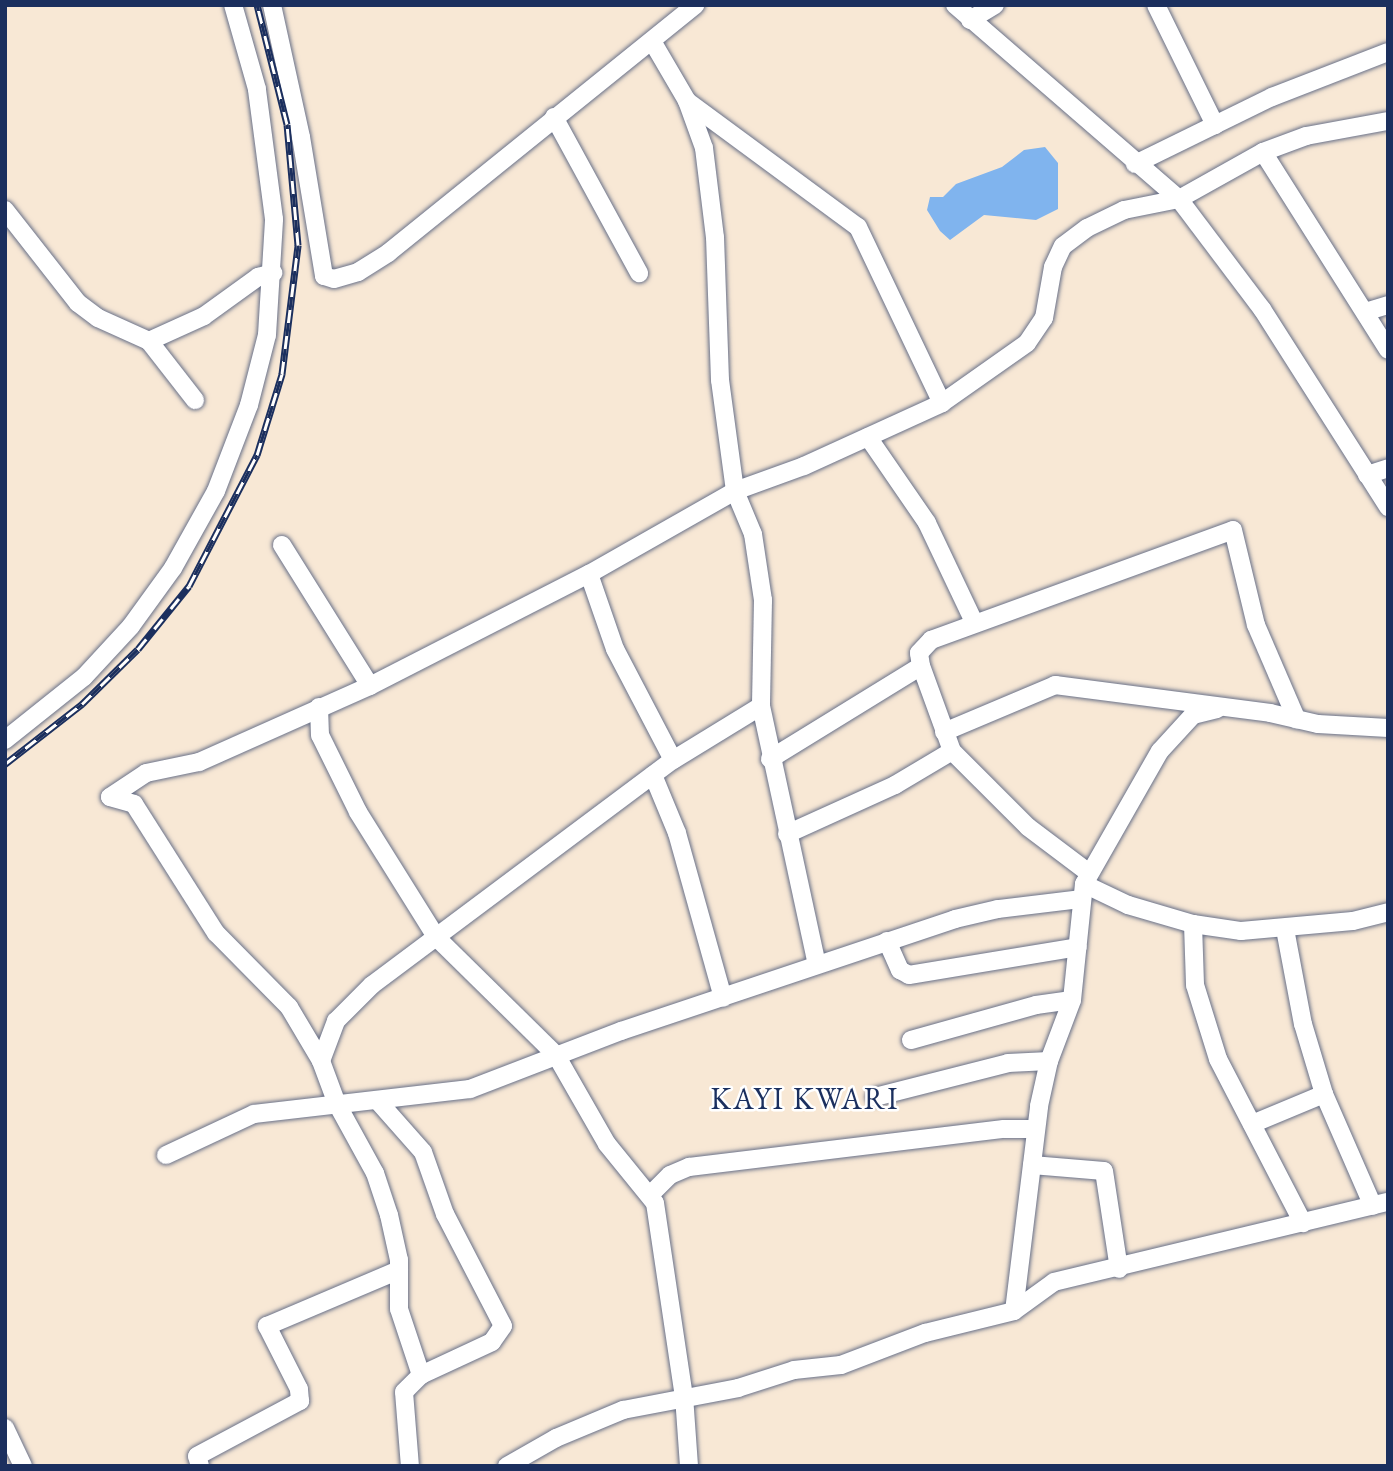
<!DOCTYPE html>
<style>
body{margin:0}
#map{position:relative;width:1393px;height:1471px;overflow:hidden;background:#f8e8d5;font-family:"EB Garamond",serif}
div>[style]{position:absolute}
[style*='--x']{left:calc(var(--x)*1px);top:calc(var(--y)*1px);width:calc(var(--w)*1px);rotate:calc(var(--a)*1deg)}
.water>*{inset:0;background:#80b4ee}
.roads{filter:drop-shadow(0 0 2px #687088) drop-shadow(0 0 2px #687088)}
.minor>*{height:18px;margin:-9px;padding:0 9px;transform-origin:9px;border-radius:9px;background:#fff}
.rail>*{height:7px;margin-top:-3.5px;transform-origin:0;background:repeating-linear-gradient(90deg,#fff 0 13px,#1b2f5e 0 26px);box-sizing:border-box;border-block:2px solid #1b2f5e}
span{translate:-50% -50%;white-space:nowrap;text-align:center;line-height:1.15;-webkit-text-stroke:5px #fff;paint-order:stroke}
.quarter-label{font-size:30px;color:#1b2f5e;letter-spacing:2px}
.frame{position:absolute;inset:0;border:7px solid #1b2f5e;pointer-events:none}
</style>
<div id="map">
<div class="water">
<div style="clip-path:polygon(1045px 147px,1058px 163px,1058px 209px,1036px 220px,984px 215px,950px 240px,940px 231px,927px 210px,930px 197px,943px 197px,956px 184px,1002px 167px,1024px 150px)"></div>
</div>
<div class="roads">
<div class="minor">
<div style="--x:272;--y:5;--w:135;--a:77.6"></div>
<div style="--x:301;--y:137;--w:141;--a:80.6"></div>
<div style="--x:324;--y:276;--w:10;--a:17"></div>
<div style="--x:334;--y:279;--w:25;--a:-16"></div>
<div style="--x:358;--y:272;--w:36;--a:-32"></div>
<div style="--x:388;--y:253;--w:395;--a:-38.9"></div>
<div style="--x:955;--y:5;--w:296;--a:40.9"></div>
<div style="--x:1179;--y:199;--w:138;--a:53"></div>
<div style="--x:1262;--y:309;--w:235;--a:57.5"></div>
<div style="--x:1156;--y:5;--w:134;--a:63.8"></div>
<div style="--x:970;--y:20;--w:29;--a:-31"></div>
<div style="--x:652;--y:41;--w:69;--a:59.7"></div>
<div style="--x:687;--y:101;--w:50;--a:70.1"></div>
<div style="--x:704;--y:148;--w:90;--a:83"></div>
<div style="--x:715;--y:237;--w:143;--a:88"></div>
<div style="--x:720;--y:380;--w:112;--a:82.3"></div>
<div style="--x:735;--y:491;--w:47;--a:67.3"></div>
<div style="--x:753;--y:534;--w:67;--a:81.4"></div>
<div style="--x:763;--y:600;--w:106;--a:91.1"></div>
<div style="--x:761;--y:706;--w:264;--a:77.8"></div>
<div style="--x:687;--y:101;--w:212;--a:36.4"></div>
<div style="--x:858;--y:227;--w:195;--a:64.5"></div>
<div style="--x:554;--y:117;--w:178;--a:61.4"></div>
<div style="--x:1263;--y:152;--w:234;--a:57.7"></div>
<div style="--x:1135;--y:164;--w:153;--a:-26.1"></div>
<div style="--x:1272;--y:97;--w:124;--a:-21.2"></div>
<div style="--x:5;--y:210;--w:118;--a:51.9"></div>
<div style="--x:78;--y:303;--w:25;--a:37"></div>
<div style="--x:98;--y:318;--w:56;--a:24.3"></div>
<div style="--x:149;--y:341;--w:60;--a:-24.4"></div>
<div style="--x:204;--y:316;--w:67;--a:-35.8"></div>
<div style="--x:258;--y:277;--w:16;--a:-15"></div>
<div style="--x:1365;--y:312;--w:24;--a:-17"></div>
<div style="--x:149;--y:341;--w:75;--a:52.1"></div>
<div style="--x:868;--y:437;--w:104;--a:55.5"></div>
<div style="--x:927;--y:523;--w:110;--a:64.6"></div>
<div style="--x:1367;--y:475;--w:22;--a:-18"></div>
<div style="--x:282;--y:545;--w:166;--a:58"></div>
<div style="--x:589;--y:574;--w:79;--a:70.9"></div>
<div style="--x:615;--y:649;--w:125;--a:62.4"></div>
<div style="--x:319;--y:707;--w:28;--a:88"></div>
<div style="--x:320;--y:735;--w:86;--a:63.7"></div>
<div style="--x:358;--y:812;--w:147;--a:58"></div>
<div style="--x:436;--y:937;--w:168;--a:44.5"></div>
<div style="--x:556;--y:1055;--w:103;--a:60.2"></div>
<div style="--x:607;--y:1144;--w:76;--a:50.9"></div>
<div style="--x:655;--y:1203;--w:195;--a:81.5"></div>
<div style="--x:684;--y:1396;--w:70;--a:85.9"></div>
<div style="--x:944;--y:732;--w:121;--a:-22.9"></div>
<div style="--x:1055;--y:685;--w:217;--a:7.4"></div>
<div style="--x:1270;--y:713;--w:49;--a:12.9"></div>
<div style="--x:1318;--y:724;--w:70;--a:3.3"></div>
<div style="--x:5;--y:740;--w:101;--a:-38.6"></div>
<div style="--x:84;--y:677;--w:69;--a:-47.3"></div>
<div style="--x:131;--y:626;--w:72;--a:-54.1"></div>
<div style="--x:173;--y:568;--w:88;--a:-60.8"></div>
<div style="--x:216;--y:491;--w:92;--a:-69"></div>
<div style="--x:249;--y:405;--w:72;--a:-75.6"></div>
<div style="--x:267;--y:335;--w:116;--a:-86.5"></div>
<div style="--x:274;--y:219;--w:131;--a:-97.5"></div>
<div style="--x:257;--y:89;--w:87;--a:-105.9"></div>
<div style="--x:770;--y:759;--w:177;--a:-31.6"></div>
<div style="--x:653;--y:775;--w:63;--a:67.5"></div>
<div style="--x:677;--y:833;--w:171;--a:74.4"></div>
<div style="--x:110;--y:797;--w:43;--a:-33.7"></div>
<div style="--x:146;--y:773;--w:54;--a:-11.7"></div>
<div style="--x:199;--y:762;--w:187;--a:-24"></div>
<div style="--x:370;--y:686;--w:246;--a:-27.1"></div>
<div style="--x:589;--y:574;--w:168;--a:-29.6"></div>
<div style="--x:735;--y:491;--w:73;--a:-19.9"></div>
<div style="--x:804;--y:466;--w:152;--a:-24.5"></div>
<div style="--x:942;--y:403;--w:104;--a:-35.2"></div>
<div style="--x:1027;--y:343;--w:30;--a:-56"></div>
<div style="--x:1044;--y:318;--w:52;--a:-80"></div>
<div style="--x:1053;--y:267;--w:23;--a:-65"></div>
<div style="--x:1063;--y:246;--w:30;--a:-37"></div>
<div style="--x:1087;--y:228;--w:41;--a:-25.9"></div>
<div style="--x:1124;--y:210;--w:56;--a:-11.3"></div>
<div style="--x:1179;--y:199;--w:96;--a:-29.2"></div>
<div style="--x:1263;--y:152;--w:46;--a:-20.4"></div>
<div style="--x:1306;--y:136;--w:83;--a:-10.4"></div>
<div style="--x:110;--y:797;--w:25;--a:16"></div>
<div style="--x:134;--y:804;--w:153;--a:57.6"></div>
<div style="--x:216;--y:933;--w:104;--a:45.4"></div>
<div style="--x:289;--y:1007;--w:63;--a:59.3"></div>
<div style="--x:321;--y:1061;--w:46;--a:69.6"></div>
<div style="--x:337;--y:1104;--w:79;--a:61.2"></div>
<div style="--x:375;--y:1173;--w:44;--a:71.6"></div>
<div style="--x:389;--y:1215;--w:46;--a:77.5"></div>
<div style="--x:399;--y:1260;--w:49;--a:90"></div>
<div style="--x:399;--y:1309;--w:70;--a:71.6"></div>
<div style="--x:787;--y:834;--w:119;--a:-24.4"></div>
<div style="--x:895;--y:785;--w:66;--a:-30.8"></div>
<div style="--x:1089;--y:873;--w:76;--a:-143"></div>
<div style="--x:1028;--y:827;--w:107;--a:-135"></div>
<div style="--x:952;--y:751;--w:90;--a:-110"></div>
<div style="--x:921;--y:666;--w:13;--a:-99"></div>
<div style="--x:919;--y:653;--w:18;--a:-47"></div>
<div style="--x:931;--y:640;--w:321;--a:-20"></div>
<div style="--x:1233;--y:530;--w:98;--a:76.4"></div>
<div style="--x:1256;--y:625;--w:103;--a:66.7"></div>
<div style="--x:1084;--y:884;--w:49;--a:25.5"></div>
<div style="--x:1128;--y:905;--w:68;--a:16.3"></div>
<div style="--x:1193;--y:924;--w:49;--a:8.3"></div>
<div style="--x:1241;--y:931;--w:112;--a:-5.1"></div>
<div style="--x:1353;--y:921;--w:36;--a:-14"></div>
<div style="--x:1193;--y:924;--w:61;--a:88.1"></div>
<div style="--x:1195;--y:985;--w:77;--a:72.7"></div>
<div style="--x:1218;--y:1059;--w:185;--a:62.6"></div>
<div style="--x:1285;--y:929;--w:97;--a:79.3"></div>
<div style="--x:1303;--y:1024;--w:73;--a:73.3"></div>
<div style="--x:1324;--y:1094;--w:122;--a:66.4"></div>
<div style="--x:887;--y:941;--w:32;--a:66"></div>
<div style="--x:900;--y:970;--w:10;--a:29"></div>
<div style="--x:909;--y:975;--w:171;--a:-9.4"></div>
<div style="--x:911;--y:1040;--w:130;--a:-15.6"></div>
<div style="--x:1036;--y:1005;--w:36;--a:-8"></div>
<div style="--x:321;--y:1061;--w:43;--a:-69.4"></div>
<div style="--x:336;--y:1021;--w:51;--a:-45"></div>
<div style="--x:372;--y:985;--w:376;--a:-36.8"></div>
<div style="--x:673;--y:760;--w:103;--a:-31.5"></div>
<div style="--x:875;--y:1097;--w:137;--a:-14.3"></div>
<div style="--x:1008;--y:1063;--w:41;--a:-2.8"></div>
<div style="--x:377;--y:1100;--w:69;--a:48.5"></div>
<div style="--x:423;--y:1152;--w:66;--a:70.5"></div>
<div style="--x:445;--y:1214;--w:126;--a:62.6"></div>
<div style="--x:503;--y:1326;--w:19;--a:125"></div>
<div style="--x:492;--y:1342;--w:78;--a:155.1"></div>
<div style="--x:421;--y:1375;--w:24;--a:135"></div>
<div style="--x:404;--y:1392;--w:74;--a:85.4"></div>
<div style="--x:1252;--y:1124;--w:78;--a:-22.6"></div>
<div style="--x:166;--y:1155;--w:97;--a:-25"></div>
<div style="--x:254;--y:1114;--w:217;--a:-6.6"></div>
<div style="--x:470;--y:1089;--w:162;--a:-21"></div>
<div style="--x:621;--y:1031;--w:352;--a:-18.5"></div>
<div style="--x:955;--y:919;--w:44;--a:-13.1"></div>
<div style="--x:998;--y:909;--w:84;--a:-6.9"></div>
<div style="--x:1032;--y:1165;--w:72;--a:4.8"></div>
<div style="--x:1104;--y:1171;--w:99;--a:81.3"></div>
<div style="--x:651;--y:1194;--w:27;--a:-45"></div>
<div style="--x:670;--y:1175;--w:21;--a:-23"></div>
<div style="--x:689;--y:1167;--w:317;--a:-6.9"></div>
<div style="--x:1004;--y:1129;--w:32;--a:0"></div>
<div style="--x:1014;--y:1311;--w:207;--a:-83"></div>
<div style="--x:1039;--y:1106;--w:46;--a:-77.5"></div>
<div style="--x:1049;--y:1061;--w:65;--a:-69.3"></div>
<div style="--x:1072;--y:1000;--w:117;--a:-84.1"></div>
<div style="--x:1084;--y:884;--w:153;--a:-60.3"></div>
<div style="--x:1160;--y:751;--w:49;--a:-47.5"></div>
<div style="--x:1193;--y:715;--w:25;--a:-14"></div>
<div style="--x:5;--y:1428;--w:42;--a:64.7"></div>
<div style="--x:200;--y:1466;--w:10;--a:-107"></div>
<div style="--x:197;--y:1456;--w:117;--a:-28.1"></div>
<div style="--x:300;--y:1401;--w:12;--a:-95"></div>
<div style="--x:299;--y:1389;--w:71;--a:-116.9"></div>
<div style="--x:267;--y:1326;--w:143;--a:-23"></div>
<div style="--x:507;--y:1466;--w:56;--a:-29.7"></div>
<div style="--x:556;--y:1438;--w:73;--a:-22.7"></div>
<div style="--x:623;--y:1410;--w:117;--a:-10.8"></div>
<div style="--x:738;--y:1388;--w:59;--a:-17.8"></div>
<div style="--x:794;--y:1370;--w:47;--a:-6.1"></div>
<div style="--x:841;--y:1365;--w:90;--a:-20.9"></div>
<div style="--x:925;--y:1333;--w:92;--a:-13.9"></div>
<div style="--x:1014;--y:1311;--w:49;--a:-35.9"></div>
<div style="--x:1054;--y:1282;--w:343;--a:-13.5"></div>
</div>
</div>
<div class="rail">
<div style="--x:5;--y:764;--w:98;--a:-37.9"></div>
<div style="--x:82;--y:704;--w:78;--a:-44.5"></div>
<div style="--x:138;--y:649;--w:81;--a:-51"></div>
<div style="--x:189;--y:586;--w:148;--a:-62.6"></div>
<div style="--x:257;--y:455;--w:85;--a:-72.8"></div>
<div style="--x:282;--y:374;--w:130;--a:-82.9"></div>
<div style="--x:298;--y:245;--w:121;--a:-95.2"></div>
<div style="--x:287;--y:124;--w:123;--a:-104.1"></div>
</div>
<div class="quarter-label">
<span style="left:805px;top:1099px">KAYI KWARI</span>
</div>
<div class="frame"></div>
</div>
